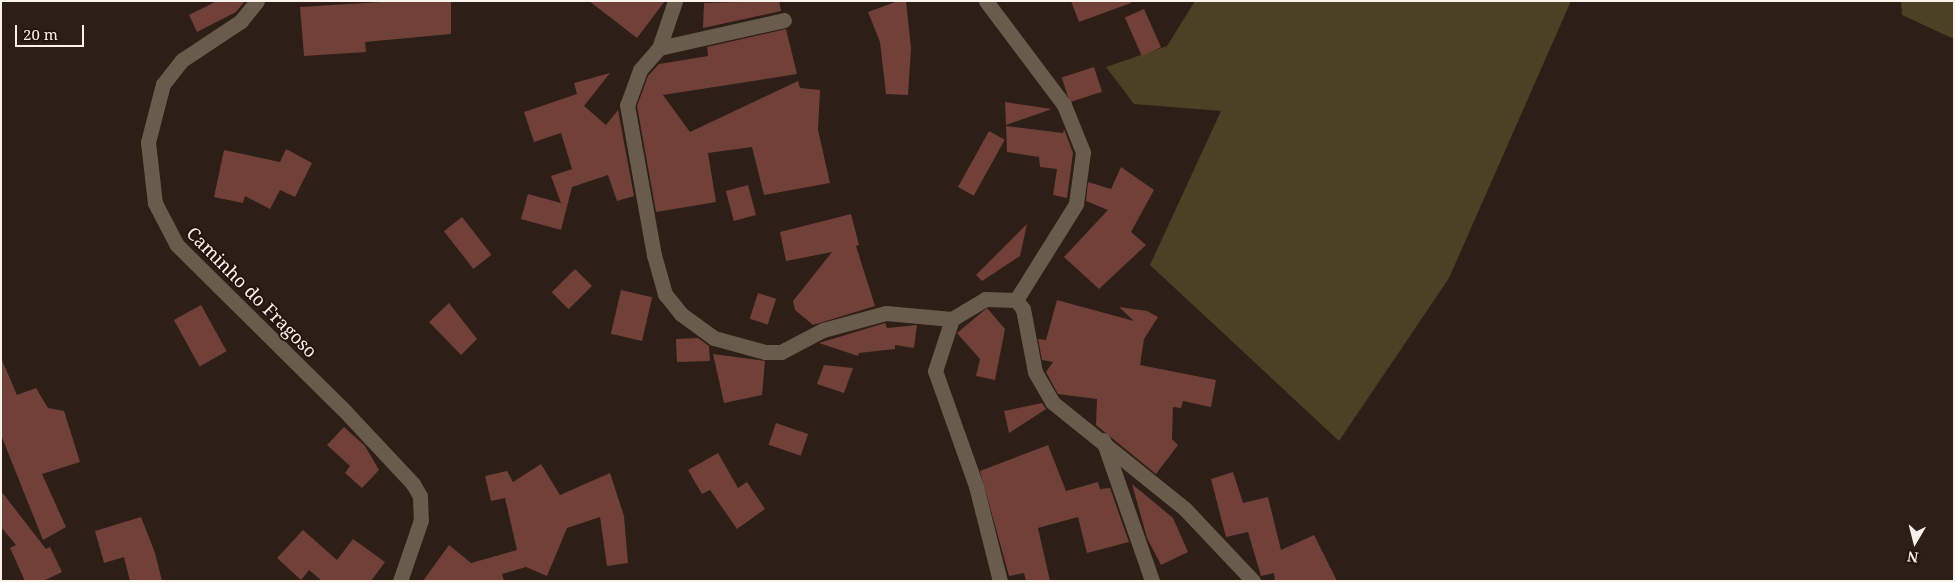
<!DOCTYPE html>
<style>
body{margin:0}
#map{position:relative;width:1955px;height:582px;overflow:hidden;background:#2d1e17;font-family:"Noto Serif",serif}
div>[style]{position:absolute}
[style*='--x']{left:calc(var(--x)*1px);top:calc(var(--y)*1px);width:calc(var(--w)*1px);rotate:calc(var(--a)*1deg)}
.green>*{inset:0;background:#4c4025}
.building>*{inset:0;background:#704039;transform-origin:0 0}
.minor>*{height:15px;margin:-7.5px;padding:0 7.5px;transform-origin:7.5px;border-radius:7.5px;background:#6a5c4c}
span{translate:-50% -50%;white-space:nowrap;text-align:center;line-height:1.15;-webkit-text-stroke:4px #23150e;paint-order:stroke}
.street-label{font-size:18px;color:#fcf2ec}
.frame{position:absolute;inset:0;border:2px solid #fcf2ec;pointer-events:none}
.north{position:absolute;left:1890px;top:517px;width:50px;height:50px;-webkit-text-stroke:4px #23150e;paint-order:stroke;rotate:188deg;font-size:14px;font-weight:700;line-height:20px;text-align:center;color:#fcf2ec}
.north::after{content:'';display:block;margin:auto;width:18px;height:22px;background:#fcf2ec;clip-path:polygon(50% 0,100% 100%,50% 72%,0 100%)}
.scale{position:absolute;left:15px;top:25px;width:69px;height:22px;box-sizing:border-box;border:2px solid #fcf2ec;border-top:0;padding-left:6px;font-size:15px;line-height:18px;white-space:nowrap;color:#fcf2ec;-webkit-text-stroke:4px #23150e;paint-order:stroke}
</style>
<div id="map">
<div class="green">
<div style="clip-path:polygon(1195px 1px,1571px 1px,1449px 278px,1339px 441px,1150px 265px,1221px 111px,1134px 104px,1106px 67px,1167px 46px)"></div>
<div style="clip-path:polygon(1901px 1px,1954px 1px,1954px 39px,1902px 15px)"></div>
</div>
<div class="building">
<div style="clip-path:polygon(217px 1px,245px 1px,236px 12px,197px 32px,189px 15px)"></div>
<div style="clip-path:polygon(398px 1px,451px 2px,451px 34px,365px 42px,366px 52px,304px 56px,300px 7px)"></div>
<div style="clip-path:polygon(589px 1px,665px 1px,637px 38px)"></div>
<div style="clip-path:polygon(779px 1px,781px 11px,703px 28px,704px 3px)"></div>
<div style="clip-path:polygon(898px 1px,906px 1px,911px 48px,908px 95px,886px 94px,880px 42px,868px 12px)"></div>
<div style="clip-path:polygon(1071px 1px,1130px 1px,1131px 3px,1079px 22px)"></div>
<div style="left:1144px;top:9px;width:42px;height:21px;rotate:66deg"></div>
<div style="clip-path:polygon(786px 29px,797px 74px,663px 95px,690px 132px,798px 81px,800px 88px,820px 90px,818px 130px,830px 183px,764px 195px,752px 147px,708px 153px,716px 202px,656px 212px,637px 106px,648px 76px,659px 64px,708px 56px,707px 47px)"></div>
<div style="left:1094px;top:67px;width:26px;height:34px;rotate:72deg"></div>
<div style="clip-path:polygon(610px 73px,584px 106px,606px 125px,618px 110px,634px 196px,617px 201px,608px 175px,572px 187px,561px 230px,521px 219px,528px 194px,561px 203px,551px 176px,572px 169px,561px 133px,534px 142px,524px 112px,577px 94px,574px 83px)"></div>
<div style="clip-path:polygon(1005px 102px,1052px 109px,1006px 125px)"></div>
<div style="clip-path:polygon(1006px 126px,1063px 133px,1064px 129px,1073px 153px,1067px 198px,1053px 195px,1057px 169px,1040px 167px,1039px 157px,1007px 152px)"></div>
<div style="left:989px;top:131px;width:18px;height:64px;rotate:29deg"></div>
<div style="clip-path:polygon(286px 149px,312px 163px,295px 197px,280px 190px,270px 209px,245px 196px,243px 203px,214px 197px,224px 150px,280px 162px)"></div>
<div style="clip-path:polygon(1121px 167px,1154px 190px,1131px 232px,1146px 245px,1099px 289px,1064px 257px,1108px 210px,1086px 201px,1088px 182px,1111px 189px)"></div>
<div style="left:748px;top:185px;width:31px;height:23px;rotate:75deg"></div>
<div style="clip-path:polygon(851px 214px,859px 245px,856px 246px,875px 306px,813px 325px,795px 310px,793px 301px,832px 252px,786px 261px,780px 232px)"></div>
<div style="left:462px;top:217px;width:48px;height:23px;rotate:52deg"></div>
<div style="clip-path:polygon(1027px 224px,1020px 256px,982px 281px,976px 275px)"></div>
<div style="left:575px;top:269px;width:24px;height:33px;rotate:45deg"></div>
<div style="left:621px;top:290px;width:32px;height:45px;rotate:13deg"></div>
<div style="left:758px;top:293px;width:19px;height:27px;rotate:18deg"></div>
<div style="clip-path:polygon(1057px 300px,1134px 321px,1119px 307px,1147px 311px,1158px 317px,1144px 339px,1140px 365px,1216px 380px,1211px 407px,1183px 401px,1181px 408px,1173px 407px,1172px 439px,1178px 445px,1156px 474px,1096px 425px,1097px 399px,1058px 394px,1046px 372px,1053px 362px,1042px 360px,1038px 339px,1046px 340px)"></div>
<div style="clip-path:polygon(449px 303px,477px 339px,461px 355px,429px 322px)"></div>
<div style="left:201px;top:305px;width:53px;height:31px;rotate:61deg"></div>
<div style="clip-path:polygon(987px 308px,1005px 329px,995px 380px,976px 376px,980px 359px,957px 333px)"></div>
<div style="clip-path:polygon(885px 323px,887px 328px,917px 325px,914px 348px,895px 345px,895px 349px,859px 353px,858px 356px,819px 343px)"></div>
<div style="clip-path:polygon(698px 338px,709px 346px,710px 361px,677px 362px,676px 339px)"></div>
<div style="clip-path:polygon(713px 354px,765px 361px,762px 395px,724px 403px)"></div>
<div style="clip-path:polygon(1px 358px,17px 395px,36px 388px,48px 408px,64px 411px,80px 462px,42px 474px,66px 527px,43px 540px,1px 435px)"></div>
<div style="clip-path:polygon(824px 365px,853px 368px,844px 393px,817px 384px)"></div>
<div style="clip-path:polygon(1042px 403px,1046px 409px,1009px 433px,1004px 411px)"></div>
<div style="left:776px;top:423px;width:34px;height:23px;rotate:19deg"></div>
<div style="clip-path:polygon(344px 427px,365px 446px,379px 470px,362px 488px,345px 473px,350px 466px,327px 445px)"></div>
<div style="clip-path:polygon(1048px 445px,1066px 491px,1098px 482px,1100px 489px,1110px 488px,1129px 542px,1087px 553px,1078px 517px,1038px 528px,1050px 581px,1026px 581px,1024px 573px,1009px 576px,980px 471px)"></div>
<div style="clip-path:polygon(718px 453px,738px 488px,747px 482px,765px 509px,737px 529px,710px 490px,702px 494px,688px 470px)"></div>
<div style="clip-path:polygon(541px 464px,560px 495px,610px 473px,624px 516px,628px 563px,607px 566px,600px 517px,567px 528px,547px 576px,526px 567px,502px 574px,504px 581px,423px 581px,449px 545px,471px 563px,517px 550px,505px 498px,491px 501px,485px 476px,507px 471px,513px 482px)"></div>
<div style="clip-path:polygon(1233px 472px,1243px 503px,1268px 497px,1281px 550px,1314px 535px,1337px 581px,1275px 581px,1274px 573px,1261px 576px,1248px 532px,1226px 537px,1211px 479px)"></div>
<div style="clip-path:polygon(1132px 484px,1173px 518px,1188px 552px,1161px 565px,1147px 538px)"></div>
<div style="clip-path:polygon(1px 491px,46px 549px,50px 547px,62px 572px,43px 581px,25px 581px,10px 548px,16px 545px,1px 527px)"></div>
<div style="clip-path:polygon(141px 517px,155px 553px,162px 581px,130px 581px,124px 557px,104px 563px,95px 531px)"></div>
<div style="clip-path:polygon(303px 530px,337px 560px,353px 539px,385px 562px,371px 581px,322px 581px,309px 570px,301px 580px,277px 558px)"></div>
</div>
<div class="minor">
<div style="--x:257;--y:1;--w:26;--a:129"></div>
<div style="--x:241;--y:21;--w:71;--a:146.5"></div>
<div style="--x:182;--y:60;--w:31;--a:128"></div>
<div style="--x:163;--y:84;--w:60;--a:104.5"></div>
<div style="--x:148;--y:142;--w:61;--a:83.5"></div>
<div style="--x:155;--y:203;--w:47;--a:62.4"></div>
<div style="--x:177;--y:245;--w:232;--a:44.7"></div>
<div style="--x:342;--y:408;--w:104;--a:46.9"></div>
<div style="--x:413;--y:484;--w:14;--a:60"></div>
<div style="--x:420;--y:496;--w:24;--a:88"></div>
<div style="--x:421;--y:520;--w:65;--a:109"></div>
<div style="--x:675;--y:1;--w:50;--a:108.8"></div>
<div style="--x:659;--y:48;--w:29;--a:131"></div>
<div style="--x:640;--y:70;--w:37;--a:110"></div>
<div style="--x:627;--y:105;--w:152;--a:79.8"></div>
<div style="--x:654;--y:255;--w:41;--a:74.2"></div>
<div style="--x:665;--y:294;--w:26;--a:51"></div>
<div style="--x:681;--y:314;--w:41;--a:36"></div>
<div style="--x:714;--y:338;--w:53;--a:15.4"></div>
<div style="--x:765;--y:352;--w:16;--a:0"></div>
<div style="--x:781;--y:352;--w:47;--a:-27.6"></div>
<div style="--x:823;--y:330;--w:65;--a:-15.1"></div>
<div style="--x:886;--y:313;--w:66;--a:5.2"></div>
<div style="--x:986;--y:1;--w:130;--a:53.1"></div>
<div style="--x:1064;--y:105;--w:51;--a:68"></div>
<div style="--x:1083;--y:152;--w:52;--a:97.7"></div>
<div style="--x:1076;--y:204;--w:113;--a:122"></div>
<div style="--x:659;--y:48;--w:128;--a:-12.6"></div>
<div style="--x:1016;--y:300;--w:11;--a:52"></div>
<div style="--x:1023;--y:309;--w:64;--a:79.2"></div>
<div style="--x:1035;--y:372;--w:34;--a:60"></div>
<div style="--x:1052;--y:402;--w:171;--a:38.8"></div>
<div style="--x:1185;--y:509;--w:99;--a:46.6"></div>
<div style="--x:1103;--y:440;--w:149;--a:70.8"></div>
<div style="--x:1000;--y:581;--w:98;--a:-104.2"></div>
<div style="--x:976;--y:486;--w:122;--a:-109.6"></div>
<div style="--x:935;--y:371;--w:55;--a:-71.9"></div>
<div style="--x:952;--y:319;--w:39;--a:-31"></div>
<div style="--x:985;--y:299;--w:31;--a:2"></div>
</div>
<div class="street-label">
<span style="left:252px;top:292px;rotate:45deg">Caminho do Fragoso</span>
</div>
<div class="frame"></div>
<div class="north">N</div>
<div class="scale">20 m</div>
</div>
